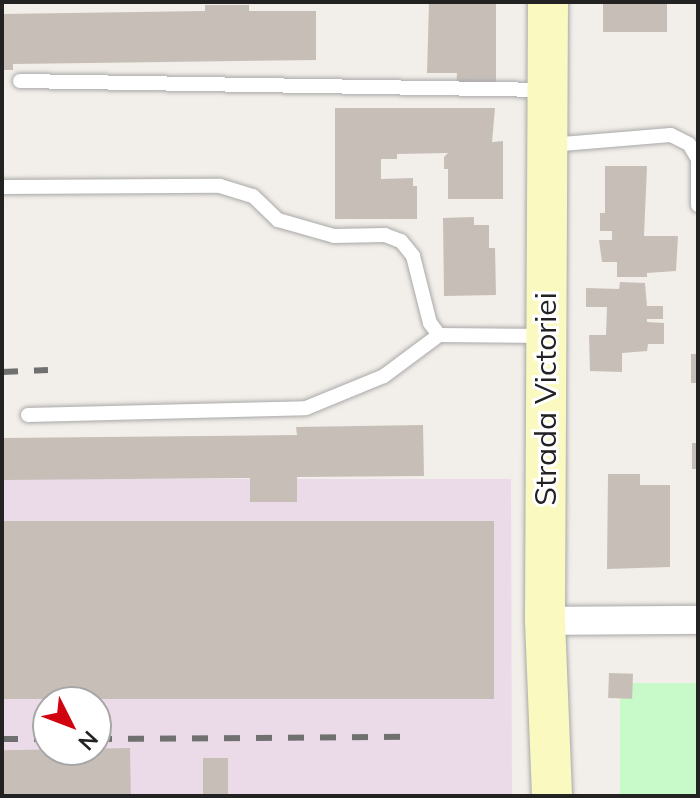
<!DOCTYPE html>
<style>
body{margin:0}
#map{position:relative;width:700px;height:798px;overflow:hidden;background:#f2eee9;font-family:Mulish,sans-serif}
div>[style]{position:absolute}
[style*='--x']{left:calc(var(--x)*1px);top:calc(var(--y)*1px);width:calc(var(--w)*1px);rotate:calc(var(--a)*1deg)}
.industrial>*{inset:0;background:#ebdbe9}
.park>*{inset:0;background:#c8f9c9;transform-origin:0 0}
.building>*{inset:0;background:#c7beb8;transform-origin:0 0}
.roads{filter:drop-shadow(0 0 2px #a9a9a9) drop-shadow(0 0 2px #a9a9a9)}
.lane>*{height:14px;margin:-7px;padding:0 7px;transform-origin:7px;border-radius:7px;background:#fff}
.street>*{height:28px;margin:-14px;padding:0 14px;transform-origin:14px;border-radius:14px;background:#fff}
.secondary>*{height:40px;margin:-20px;padding:0 20px;transform-origin:20px;border-radius:20px;background:#f9f9c0}
.rail>*{height:6px;margin-top:-3px;transform-origin:0;background:repeating-linear-gradient(90deg,#707070 0 16px,transparent 0 32px)}
span{translate:-50% -50%;white-space:nowrap;text-align:center;line-height:1.15;-webkit-text-stroke:6px #fff;paint-order:stroke}
.street-label{font-size:30px;color:#222}
.frame{position:absolute;inset:0;border:4px solid #222;pointer-events:none}
.north{position:absolute;left:32px;top:686px;width:80px;height:80px;box-sizing:border-box;background:#fff;border:2px solid #a7a7a7;border-radius:50%;rotate:132deg;font-size:22px;font-weight:700;line-height:32px;text-align:center;color:#222}
.north::after{content:'';display:block;margin:auto;width:28px;height:36px;background:#d1030f;clip-path:polygon(50% 0,100% 100%,50% 72%,0 100%)}
</style>
<div id="map">
<div class="industrial">
<div style="clip-path:polygon(evenodd,2px 479px,511px 479px,512px 796px,2px 796px,2px 479px,48px 702px,96px 702px,96px 750px,48px 750px,48px 702px)"></div>
</div>
<div class="park">
<div style="left:698px;top:683px;width:113px;height:78px;rotate:90deg"></div>
</div>
<div class="building">
<div style="clip-path:polygon(429px 2px,496px 2px,496px 92px,456px 91px,457px 73px,427px 73px)"></div>
<div style="left:603px;top:2px;width:64px;height:30px"></div>
<div style="clip-path:polygon(205px 5px,249px 5px,249px 11px,316px 11px,316px 60px,13px 64px,13px 70px,2px 70px,2px 14px,205px 11px)"></div>
<div style="clip-path:polygon(335px 108px,495px 108px,492px 142px,503px 141px,503px 199px,448px 199px,448px 169px,444px 169px,444px 157px,448px 153px,397px 154px,397px 159px,381px 159px,381px 179px,413px 178px,413px 186px,417px 186px,417px 219px,335px 219px)"></div>
<div style="clip-path:polygon(605px 166px,647px 166px,644px 236px,678px 236px,676px 271px,647px 273px,647px 277px,617px 277px,617px 262px,602px 262px,599px 240px,612px 240px,612px 231px,600px 231px,600px 213px,605px 213px)"></div>
<div style="clip-path:polygon(474px 217px,474px 225px,489px 225px,489px 248px,495px 248px,496px 295px,444px 296px,443px 218px)"></div>
<div style="clip-path:polygon(620px 282px,645px 283px,647px 306px,663px 306px,663px 319px,647px 319px,647px 322px,664px 323px,664px 344px,648px 344px,647px 351px,622px 353px,622px 372px,590px 371px,589px 335px,606px 335px,607px 307px,586px 307px,586px 288px,619px 289px)"></div>
<div style="left:691px;top:354px;width:7px;height:29px"></div>
<div style="clip-path:polygon(423px 425px,424px 476px,297px 477px,297px 502px,250px 502px,250px 478px,2px 480px,2px 438px,297px 435px,296px 427px)"></div>
<div style="left:692px;top:443px;width:6px;height:26px"></div>
<div style="clip-path:polygon(608px 474px,640px 474px,640px 485px,670px 485px,670px 567px,607px 569px)"></div>
<div style="left:494px;top:521px;width:178px;height:492px;rotate:90deg"></div>
<div style="left:609px;top:673px;width:24px;height:25px;rotate:2deg"></div>
<div style="left:130px;top:748px;width:48px;height:128px;rotate:89deg"></div>
<div style="left:203px;top:758px;width:25px;height:38px"></div>
</div>
<div class="roads">
<div class="lane">
<div style="--x:20;--y:81;--w:526;--a:0.98"></div>
<div style="--x:550;--y:145;--w:121;--a:-4.7"></div>
<div style="--x:671;--y:135;--w:20;--a:27"></div>
<div style="--x:689;--y:144;--w:17;--a:59"></div>
<div style="--x:698;--y:159;--w:46;--a:90"></div>
<div style="--x:2;--y:187;--w:218;--a:-0.3"></div>
<div style="--x:220;--y:186;--w:34;--a:17"></div>
<div style="--x:253;--y:196;--w:35;--a:44"></div>
<div style="--x:278;--y:220;--w:58;--a:15.9"></div>
<div style="--x:334;--y:236;--w:51;--a:-1.1"></div>
<div style="--x:385;--y:235;--w:17;--a:21"></div>
<div style="--x:401;--y:241;--w:19;--a:51"></div>
<div style="--x:413;--y:256;--w:69;--a:75.8"></div>
<div style="--x:430;--y:323;--w:15;--a:53"></div>
<div style="--x:439;--y:335;--w:107;--a:0.5"></div>
<div style="--x:28;--y:415;--w:278;--a:-1.4"></div>
<div style="--x:306;--y:408;--w:84;--a:-22.3"></div>
<div style="--x:384;--y:376;--w:69;--a:-36.7"></div>
</div>
<div class="street">
<div style="--x:545;--y:621;--w:153;--a:-0.4"></div>
</div>
<div class="secondary">
<div style="--x:548;--y:2;--w:619;--a:90.28"></div>
<div style="--x:545;--y:621;--w:175;--a:87.7"></div>
</div>
</div>
<div class="rail">
<div style="--x:2;--y:372;--w:46;--a:-2.5"></div>
<div style="--x:2;--y:739;--w:46;--a:0"></div>
<div style="--x:96;--y:739;--w:312;--a:-0.4"></div>
</div>
<div class="street-label">
<span style="left:545px;top:399px;rotate:-90deg">Strada Victoriei</span>
</div>
<div class="frame"></div>
<div class="north">N</div>
</div>
